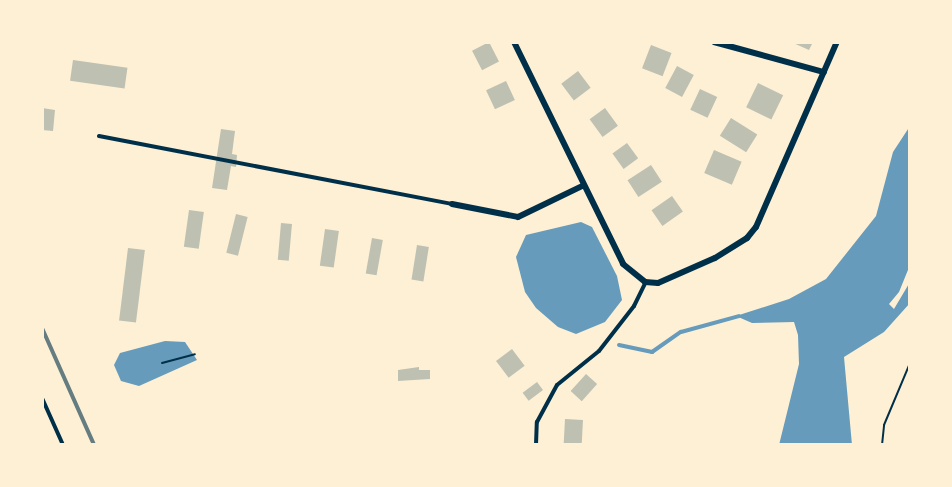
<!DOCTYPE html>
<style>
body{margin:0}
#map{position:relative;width:952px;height:487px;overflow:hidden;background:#fdf0d5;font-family:"Roboto Serif",serif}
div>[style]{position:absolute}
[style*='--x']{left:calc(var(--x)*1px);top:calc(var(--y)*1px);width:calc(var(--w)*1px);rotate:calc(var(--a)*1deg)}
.water>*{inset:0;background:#669bbc}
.stream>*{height:4px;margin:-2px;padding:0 2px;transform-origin:2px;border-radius:2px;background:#669bbc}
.building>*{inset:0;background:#bec0b2;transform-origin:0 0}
.path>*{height:2px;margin:-1px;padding:0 1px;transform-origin:1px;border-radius:1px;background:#003049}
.service>*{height:4px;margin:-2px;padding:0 2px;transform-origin:2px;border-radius:2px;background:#003049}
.minor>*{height:6px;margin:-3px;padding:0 3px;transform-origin:3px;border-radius:3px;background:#003049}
.rail>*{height:4px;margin:-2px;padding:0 2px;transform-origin:2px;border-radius:2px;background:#657d81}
span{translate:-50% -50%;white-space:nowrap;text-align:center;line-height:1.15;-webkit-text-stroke:5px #fdf0d5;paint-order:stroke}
.frame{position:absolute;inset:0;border:44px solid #fdf0d5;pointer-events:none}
</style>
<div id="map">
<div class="water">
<div style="clip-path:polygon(910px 126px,910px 265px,899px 292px,889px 304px,894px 309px,910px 282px,910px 303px,884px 332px,844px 357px,852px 445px,779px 445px,799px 364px,798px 335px,794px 322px,752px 323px,736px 316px,789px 299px,826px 279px,876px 216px,893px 152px)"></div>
<div style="clip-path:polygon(581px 222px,592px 227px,617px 276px,622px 300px,605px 322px,576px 334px,558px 327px,536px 308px,525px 292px,516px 257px,526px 235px)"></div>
<div style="clip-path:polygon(165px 341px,185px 342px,197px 360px,139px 386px,121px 381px,114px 365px,120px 353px)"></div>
</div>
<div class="stream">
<div style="--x:619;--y:345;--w:34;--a:12"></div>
<div style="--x:652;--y:352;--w:35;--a:-35"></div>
<div style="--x:681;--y:332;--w:60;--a:-15.4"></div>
</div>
<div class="building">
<div style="left:489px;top:42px;width:22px;height:19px;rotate:63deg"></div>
<div style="clip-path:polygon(791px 42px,813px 42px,809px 50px)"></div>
<div style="left:651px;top:45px;width:22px;height:25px;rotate:21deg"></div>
<div style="left:73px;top:60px;width:55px;height:21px;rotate:8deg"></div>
<div style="left:677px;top:66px;width:19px;height:25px;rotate:28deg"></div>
<div style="left:578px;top:71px;width:21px;height:21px;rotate:53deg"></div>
<div style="left:506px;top:81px;width:21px;height:22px;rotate:65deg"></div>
<div style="left:758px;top:83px;width:28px;height:27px;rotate:26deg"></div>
<div style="left:700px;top:89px;width:19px;height:23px;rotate:25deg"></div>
<div style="clip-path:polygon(42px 108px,55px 110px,53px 131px,42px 130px)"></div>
<div style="left:605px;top:108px;width:22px;height:19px;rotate:54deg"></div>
<div style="left:731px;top:118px;width:31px;height:21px;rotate:32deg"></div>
<div style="clip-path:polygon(221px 129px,235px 131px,232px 154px,237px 155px,236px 167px,231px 166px,227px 190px,212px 188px)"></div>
<div style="left:627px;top:143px;width:19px;height:18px;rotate:54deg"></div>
<div style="left:714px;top:150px;width:30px;height:25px;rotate:23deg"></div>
<div style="left:651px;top:165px;width:20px;height:28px;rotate:57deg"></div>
<div style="left:672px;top:196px;width:19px;height:25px;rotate:55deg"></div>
<div style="left:189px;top:210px;width:15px;height:37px;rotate:8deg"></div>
<div style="left:236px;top:214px;width:12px;height:40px;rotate:14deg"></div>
<div style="left:281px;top:223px;width:11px;height:37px;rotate:5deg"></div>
<div style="left:325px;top:229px;width:14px;height:37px;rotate:8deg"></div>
<div style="left:372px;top:238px;width:11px;height:36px;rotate:10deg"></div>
<div style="left:417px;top:245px;width:12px;height:35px;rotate:9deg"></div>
<div style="left:128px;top:248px;width:17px;height:73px;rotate:7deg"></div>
<div style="left:512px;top:349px;width:21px;height:20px;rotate:53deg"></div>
<div style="clip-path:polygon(419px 367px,419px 370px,430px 370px,430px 379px,398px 381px,398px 370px)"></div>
<div style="left:586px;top:374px;width:15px;height:23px;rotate:42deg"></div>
<div style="left:537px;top:382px;width:10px;height:18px;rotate:53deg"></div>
<div style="left:565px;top:419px;width:18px;height:24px;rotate:3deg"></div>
</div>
<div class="path">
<div style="--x:162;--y:363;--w:34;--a:-15"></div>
<div style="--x:882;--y:445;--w:20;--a:-84"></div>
<div style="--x:884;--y:425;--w:67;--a:-67.2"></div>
</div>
<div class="service">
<div style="--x:99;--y:136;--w:359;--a:10.9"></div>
<div style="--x:42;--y:398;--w:51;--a:65.9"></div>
<div style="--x:536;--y:445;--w:23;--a:-88"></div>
<div style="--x:537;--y:422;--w:42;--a:-61.6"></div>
<div style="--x:557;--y:385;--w:54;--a:-39"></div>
<div style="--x:599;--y:351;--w:57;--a:-52.1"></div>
<div style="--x:634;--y:306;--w:25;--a:-64"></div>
</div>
<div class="minor">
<div style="--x:514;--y:42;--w:247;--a:63.8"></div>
<div style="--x:623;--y:264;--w:28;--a:39"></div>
<div style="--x:645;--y:282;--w:13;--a:4"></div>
<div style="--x:658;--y:283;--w:62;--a:-23.7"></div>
<div style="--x:715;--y:258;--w:38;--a:-32"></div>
<div style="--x:747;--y:238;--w:14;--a:-51"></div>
<div style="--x:756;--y:227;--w:202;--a:-66.4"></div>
<div style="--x:714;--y:42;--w:114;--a:15.3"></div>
<div style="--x:452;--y:204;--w:67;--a:11.1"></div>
<div style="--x:518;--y:217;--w:71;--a:-25.8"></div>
</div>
<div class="rail">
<div style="--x:42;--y:328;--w:128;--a:66"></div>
</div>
<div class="frame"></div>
</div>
